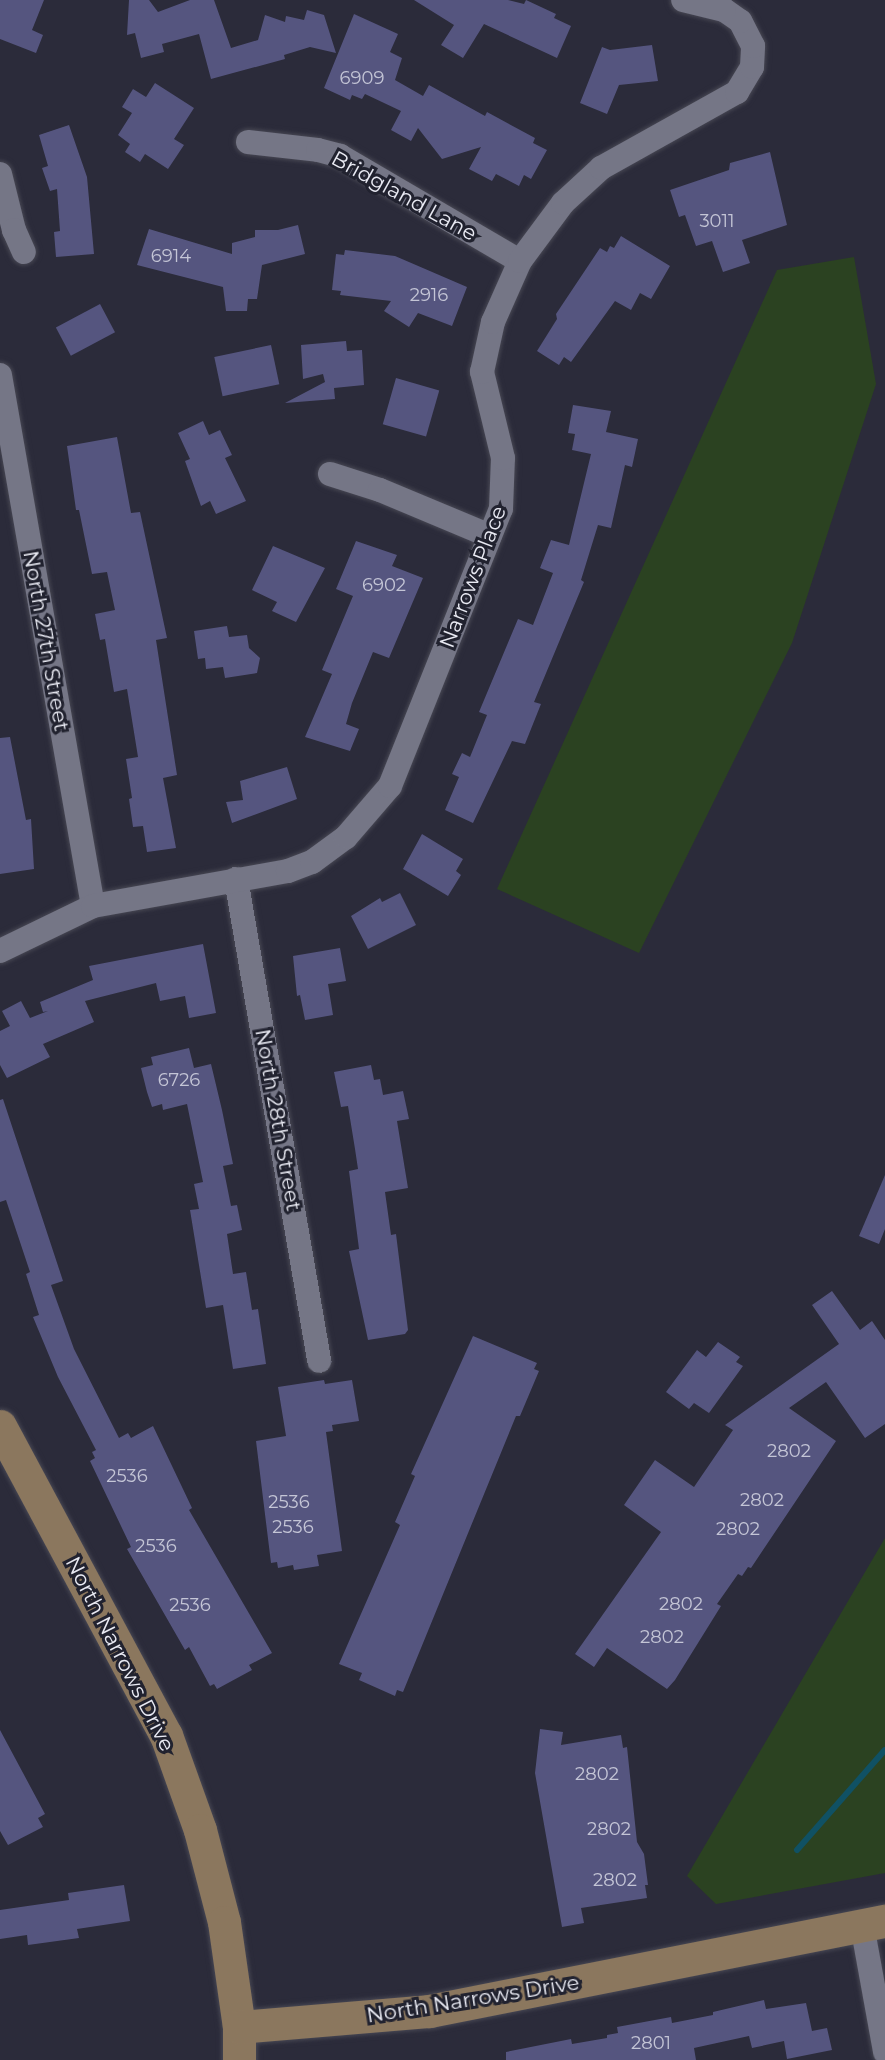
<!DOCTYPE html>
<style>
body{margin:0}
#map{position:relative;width:885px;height:2060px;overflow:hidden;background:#2b2b3a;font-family:Montserrat,sans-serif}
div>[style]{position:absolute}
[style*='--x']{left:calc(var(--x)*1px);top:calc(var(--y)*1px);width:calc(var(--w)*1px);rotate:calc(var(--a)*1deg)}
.green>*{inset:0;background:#2b4221}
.stream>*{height:6px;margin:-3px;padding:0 3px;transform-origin:3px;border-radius:3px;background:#105164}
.building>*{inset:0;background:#55557f;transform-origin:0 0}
.roads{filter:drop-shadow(0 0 2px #474753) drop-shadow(0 0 2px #474753)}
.street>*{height:24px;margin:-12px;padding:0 12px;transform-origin:12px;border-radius:12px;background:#757686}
.secondary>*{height:33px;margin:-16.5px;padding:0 16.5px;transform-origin:16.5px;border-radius:16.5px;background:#8b775e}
span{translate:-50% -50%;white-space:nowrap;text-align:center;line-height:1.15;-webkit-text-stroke:6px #21222f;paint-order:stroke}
.number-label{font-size:18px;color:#c4c5d6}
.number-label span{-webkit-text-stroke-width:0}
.street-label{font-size:21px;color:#e9eaf3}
</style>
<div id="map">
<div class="green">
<div style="clip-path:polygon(854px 257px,876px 384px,792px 643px,639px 953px,497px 889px,777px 270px)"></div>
<div style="clip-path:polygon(885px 1538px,885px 1873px,716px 1904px,687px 1876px)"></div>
</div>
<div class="stream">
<div style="--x:797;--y:1850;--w:133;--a:-48.7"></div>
</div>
<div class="building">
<div style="clip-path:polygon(0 0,44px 0,32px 30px,43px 35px,36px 53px,0 39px)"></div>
<div style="clip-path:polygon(129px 0,149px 0,158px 12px,190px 0,214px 0,231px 48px,258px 40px,265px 15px,285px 22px,286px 16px,304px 20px,307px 10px,324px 15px,336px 53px,310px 47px,284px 55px,285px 59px,211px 79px,199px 34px,162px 44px,164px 52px,141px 58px,135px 33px,127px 35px)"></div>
<div style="clip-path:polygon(414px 0,508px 0,524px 4px,526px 0,556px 14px,554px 18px,571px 26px,557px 58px,484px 24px,463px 58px,441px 45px,454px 25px)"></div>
<div style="clip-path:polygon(354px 14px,398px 34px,390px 52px,402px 58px,395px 80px,423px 96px,429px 85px,485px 116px,487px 112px,535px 138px,533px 143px,547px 150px,531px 179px,524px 175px,519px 186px,496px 174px,492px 181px,469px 169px,481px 147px,442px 159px,418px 128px,411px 141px,391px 130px,401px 111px,365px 94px,362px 99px,352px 95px,350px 100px,324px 88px)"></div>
<div style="clip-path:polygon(652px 45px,658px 81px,619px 85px,607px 114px,580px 103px,602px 47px,610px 50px)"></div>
<div style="clip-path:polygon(155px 83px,194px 108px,174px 139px,184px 145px,168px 169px,145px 154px,140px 162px,125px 152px,130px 144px,118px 135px,132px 113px,122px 107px,133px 89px,146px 97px)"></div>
<div style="clip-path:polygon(69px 125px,87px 177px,94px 254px,56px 257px,54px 232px,60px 231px,57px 189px,50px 191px,42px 168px,48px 166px,39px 135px)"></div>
<div style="clip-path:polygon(770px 152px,787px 225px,742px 240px,750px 263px,723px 272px,712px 241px,696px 246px,685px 215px,679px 217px,670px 190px,729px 170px,730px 163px)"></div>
<div style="clip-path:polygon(298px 225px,305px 254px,262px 265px,257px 299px,248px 299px,247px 311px,226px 311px,223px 287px,137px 265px,149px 229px,232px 254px,232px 243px,255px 237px,255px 230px,278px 230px)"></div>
<div style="clip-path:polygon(621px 236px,670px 266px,651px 299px,640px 293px,631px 310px,615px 301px,571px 362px,564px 357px,559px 365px,537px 351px,557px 319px,556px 314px,600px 248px,607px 252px,610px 246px,614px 248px)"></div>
<div style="clip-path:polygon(345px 250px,395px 256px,467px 287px,452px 326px,418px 313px,409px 327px,384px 311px,391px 301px,340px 295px,341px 291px,332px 290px,336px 254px,344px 255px)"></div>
<div style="left:100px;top:304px;width:32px;height:50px;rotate:62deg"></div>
<div style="clip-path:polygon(346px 341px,347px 351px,362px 350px,364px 385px,334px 388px,335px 399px,285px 403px,325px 382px,323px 374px,303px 379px,301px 345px)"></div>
<div style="left:271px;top:345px;width:40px;height:58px;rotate:78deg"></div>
<div style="left:396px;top:378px;width:45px;height:48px;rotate:16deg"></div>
<div style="clip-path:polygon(573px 405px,611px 411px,606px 432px,638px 439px,632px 467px,625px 465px,611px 528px,598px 525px,581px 580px,584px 582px,534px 702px,541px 704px,525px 744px,512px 741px,473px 823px,445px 810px,459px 777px,452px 774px,462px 753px,470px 757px,487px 715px,479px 712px,518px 619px,533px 625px,553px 573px,540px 568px,551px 540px,569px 545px,591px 454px,572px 450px,575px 434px,568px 433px)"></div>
<div style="clip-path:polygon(203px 421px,209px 435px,220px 430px,232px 455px,225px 458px,246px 501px,216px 514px,210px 501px,201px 506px,185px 461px,190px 459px,178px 433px)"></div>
<div style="clip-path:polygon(117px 437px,131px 513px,140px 512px,167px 638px,156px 640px,177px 775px,163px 778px,176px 848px,147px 852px,143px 826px,133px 827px,129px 799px,132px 798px,126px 759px,138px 757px,127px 689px,114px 692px,105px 639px,100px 640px,95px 614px,115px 610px,107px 572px,92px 574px,79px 510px,76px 510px,67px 446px)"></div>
<div style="clip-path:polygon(356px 541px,397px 555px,392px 566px,423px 578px,389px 658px,373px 652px,352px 703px,346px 724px,359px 729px,350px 751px,305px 737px,332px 674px,322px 670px,353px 596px,336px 589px)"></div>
<div style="clip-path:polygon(273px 546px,325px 568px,296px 622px,272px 611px,277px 602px,252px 590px)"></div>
<div style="clip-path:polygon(227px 626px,229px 637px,247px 635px,249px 648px,260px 658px,257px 673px,225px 678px,223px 667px,206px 669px,205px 658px,198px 659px,194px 631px)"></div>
<div style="clip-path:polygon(10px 737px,26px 820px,31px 819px,34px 869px,0 874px,0 738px)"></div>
<div style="clip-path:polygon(287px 767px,297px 799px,232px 823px,226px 802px,243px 800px,240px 781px)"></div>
<div style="clip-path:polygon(422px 834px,463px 859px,456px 871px,461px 875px,448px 896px,403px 869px)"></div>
<div style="clip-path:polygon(400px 893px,416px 925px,368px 949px,351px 916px,380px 898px,382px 902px)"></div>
<div style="clip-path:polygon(203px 944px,216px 1013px,189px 1018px,185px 996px,160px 1001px,156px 983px,85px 1001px,94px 1022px,43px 1044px,50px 1057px,7px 1078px,0 1065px,0 1031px,10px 1026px,2px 1011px,21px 1001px,30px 1018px,48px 1011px,43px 1012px,40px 1002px,93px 980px,89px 966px)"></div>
<div style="clip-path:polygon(340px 948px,346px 981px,328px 984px,333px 1015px,305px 1020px,300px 995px,297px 996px,293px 956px)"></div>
<div style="clip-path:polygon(189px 1048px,194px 1068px,211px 1064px,222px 1110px,233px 1164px,223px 1166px,231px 1206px,237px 1205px,242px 1230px,227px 1234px,233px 1274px,246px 1272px,252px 1310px,258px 1309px,266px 1364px,233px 1369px,223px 1305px,206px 1308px,190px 1210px,199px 1209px,194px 1184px,203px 1182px,187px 1104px,163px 1110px,162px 1104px,152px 1107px,147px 1092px,141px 1068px,153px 1065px,151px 1057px)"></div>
<div style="clip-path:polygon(371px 1065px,374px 1080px,380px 1079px,383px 1095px,403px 1091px,409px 1119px,397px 1121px,408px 1188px,385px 1192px,391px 1235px,396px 1234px,408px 1330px,405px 1334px,368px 1340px,349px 1251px,359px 1249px,349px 1171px,358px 1169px,355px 1149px,348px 1106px,341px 1107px,334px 1072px)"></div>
<div style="clip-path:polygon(3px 1099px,63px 1281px,51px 1285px,74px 1349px,119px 1438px,128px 1433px,131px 1438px,153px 1426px,192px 1508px,189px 1510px,272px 1653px,249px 1665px,252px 1670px,217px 1689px,214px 1684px,210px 1686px,189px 1647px,185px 1650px,127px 1549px,131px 1547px,90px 1461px,95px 1458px,92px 1452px,96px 1450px,58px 1377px,33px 1317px,39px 1315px,26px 1274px,30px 1272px,6px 1200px,0 1202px,0 1100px)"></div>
<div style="clip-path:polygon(885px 1175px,885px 1229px,879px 1244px,859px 1236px)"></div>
<div style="clip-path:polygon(832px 1291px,860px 1330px,872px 1321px,885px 1340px,885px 1424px,865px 1438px,826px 1382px,789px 1408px,836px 1441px,751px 1568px,748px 1567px,742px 1576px,738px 1574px,717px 1604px,721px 1606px,675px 1680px,667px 1689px,607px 1648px,594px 1667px,575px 1654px,661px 1532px,624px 1505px,655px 1460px,694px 1487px,733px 1430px,725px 1425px,839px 1344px,812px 1305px)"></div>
<div style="clip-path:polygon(473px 1336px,537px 1363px,534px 1369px,539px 1371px,520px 1416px,516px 1416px,403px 1692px,397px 1690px,395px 1696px,359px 1680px,362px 1673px,339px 1664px,400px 1525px,395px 1522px,415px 1476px,411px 1474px)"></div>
<div style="clip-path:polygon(718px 1342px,740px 1357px,736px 1362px,743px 1366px,709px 1413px,694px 1403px,689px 1409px,666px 1392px,697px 1350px,706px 1357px)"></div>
<div style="clip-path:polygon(324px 1380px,325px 1384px,352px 1380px,359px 1421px,332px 1425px,333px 1431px,326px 1432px,342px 1551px,317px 1555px,319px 1566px,294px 1570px,293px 1565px,278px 1568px,277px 1562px,271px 1563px,256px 1441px,286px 1436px,278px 1387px)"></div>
<div style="clip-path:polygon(540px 1729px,563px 1732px,561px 1745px,621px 1735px,623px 1748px,627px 1747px,637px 1842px,644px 1854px,648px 1885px,645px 1885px,647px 1898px,581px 1908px,584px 1923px,562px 1927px,535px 1773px)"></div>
<div style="clip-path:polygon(0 1730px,45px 1814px,38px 1818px,43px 1827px,8px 1845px,0 1831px)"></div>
<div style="clip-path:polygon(124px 1885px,130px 1921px,77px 1929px,79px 1938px,28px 1945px,27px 1935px,0 1939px,0 1910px,69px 1900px,68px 1893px)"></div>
<div style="clip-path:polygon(764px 2000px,766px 2009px,806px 2003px,812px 2031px,827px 2028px,832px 2050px,787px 2059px,784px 2041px,752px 2048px,749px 2036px,694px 2048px,696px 2060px,506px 2060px,506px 2052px,571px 2039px,572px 2044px,607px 2038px,607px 2035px,618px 2033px,617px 2027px,671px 2017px,672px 2023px,713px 2015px,713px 2012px)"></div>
</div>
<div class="roads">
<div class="street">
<div style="--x:248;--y:142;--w:70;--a:6.5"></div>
<div style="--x:318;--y:150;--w:23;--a:15"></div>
<div style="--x:340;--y:156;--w:208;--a:30.3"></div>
<div style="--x:0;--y:174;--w:58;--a:76"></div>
<div style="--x:14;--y:230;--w:24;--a:66"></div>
<div style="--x:0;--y:375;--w:539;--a:80.07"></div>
<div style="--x:330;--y:474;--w:52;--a:17.7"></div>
<div style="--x:380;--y:490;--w:119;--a:22.7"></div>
<div style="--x:236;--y:879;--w:489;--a:80.2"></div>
<div style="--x:0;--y:951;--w:103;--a:-25.8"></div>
<div style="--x:93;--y:906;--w:198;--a:-10.2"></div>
<div style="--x:288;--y:871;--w:26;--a:-21"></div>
<div style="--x:312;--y:862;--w:42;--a:-36.3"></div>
<div style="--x:346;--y:837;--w:67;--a:-49.2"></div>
<div style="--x:390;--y:786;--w:298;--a:-68.2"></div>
<div style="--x:501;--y:509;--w:51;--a:-87.8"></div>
<div style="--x:503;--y:458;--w:89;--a:-103.7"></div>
<div style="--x:482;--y:372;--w:51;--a:-77.6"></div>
<div style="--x:493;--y:322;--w:67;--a:-66.1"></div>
<div style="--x:520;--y:261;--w:72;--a:-53.4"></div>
<div style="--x:563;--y:203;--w:52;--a:-42.6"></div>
<div style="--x:601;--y:168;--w:156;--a:-29.2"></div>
<div style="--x:737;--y:92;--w:29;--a:-59"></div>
<div style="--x:752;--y:67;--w:21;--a:-87"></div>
<div style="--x:753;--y:46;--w:28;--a:-117"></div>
<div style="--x:740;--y:21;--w:19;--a:-145"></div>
<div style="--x:724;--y:10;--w:42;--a:-166.3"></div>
<div style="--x:862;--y:1925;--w:129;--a:79.7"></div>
</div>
<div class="secondary">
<div style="--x:0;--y:1426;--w:351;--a:61.8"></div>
<div style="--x:166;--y:1735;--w:101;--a:70.3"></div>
<div style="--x:200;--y:1830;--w:95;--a:75.4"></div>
<div style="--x:224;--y:1922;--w:106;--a:81.9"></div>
<div style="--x:239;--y:2027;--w:33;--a:90"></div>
<div style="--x:239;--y:2027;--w:191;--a:-4.8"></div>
<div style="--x:429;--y:2011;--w:465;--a:-11.2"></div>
</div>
</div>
<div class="number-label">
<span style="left:362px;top:78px">6909</span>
<span style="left:717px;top:221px">3011</span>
<span style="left:171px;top:256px">6914</span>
<span style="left:429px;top:295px">2916</span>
<span style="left:384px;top:585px">6902</span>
<span style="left:179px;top:1080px">6726</span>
<span style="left:789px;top:1451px">2802</span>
<span style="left:127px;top:1476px">2536</span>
<span style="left:762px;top:1500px">2802</span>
<span style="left:289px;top:1502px">2536</span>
<span style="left:293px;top:1527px">2536</span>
<span style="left:738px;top:1529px">2802</span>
<span style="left:156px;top:1546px">2536</span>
<span style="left:681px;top:1604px">2802</span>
<span style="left:190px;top:1605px">2536</span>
<span style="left:662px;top:1637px">2802</span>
<span style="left:597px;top:1774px">2802</span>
<span style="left:609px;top:1829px">2802</span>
<span style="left:615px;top:1880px">2802</span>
<span style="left:651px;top:2043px">2801</span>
</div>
<div class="street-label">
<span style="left:404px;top:196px;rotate:29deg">Bridgland Lane</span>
<span style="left:473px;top:577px;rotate:-69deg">Narrows Place</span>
<span style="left:46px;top:641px;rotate:80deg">North 27th Street</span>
<span style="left:278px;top:1120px;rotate:80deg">North 28th Street</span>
<span style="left:120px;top:1654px;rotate:63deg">North Narrows Drive</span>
<span style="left:473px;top:1999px;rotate:-9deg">North Narrows Drive</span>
</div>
</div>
